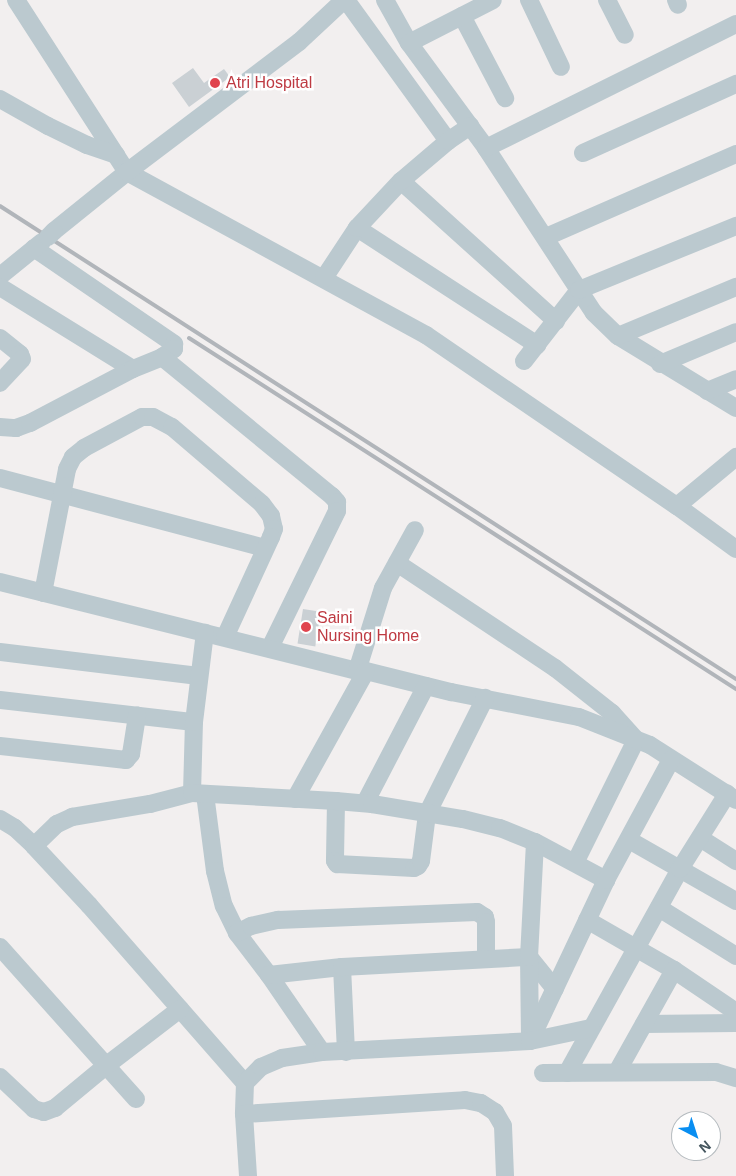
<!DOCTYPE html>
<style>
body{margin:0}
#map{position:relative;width:736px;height:1176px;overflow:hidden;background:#f2efef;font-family:Helvetica,sans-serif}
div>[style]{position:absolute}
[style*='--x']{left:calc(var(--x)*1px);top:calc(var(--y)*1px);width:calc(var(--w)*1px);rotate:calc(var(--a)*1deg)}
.building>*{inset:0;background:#cad0d4;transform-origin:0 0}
.minor>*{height:18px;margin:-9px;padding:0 9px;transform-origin:9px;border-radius:9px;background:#bbc9cf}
.rail>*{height:4px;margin:-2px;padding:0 2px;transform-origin:2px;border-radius:2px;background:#b1b5ba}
.minor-bridge>*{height:18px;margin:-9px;padding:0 9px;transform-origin:9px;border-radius:9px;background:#bbc9cf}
.dots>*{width:14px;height:14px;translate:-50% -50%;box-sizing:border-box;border:2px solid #fff;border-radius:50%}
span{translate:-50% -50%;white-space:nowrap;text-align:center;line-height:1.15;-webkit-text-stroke:5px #fff;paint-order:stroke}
.health-label{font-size:16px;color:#be3a42}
.left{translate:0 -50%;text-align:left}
.north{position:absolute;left:671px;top:1111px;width:50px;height:50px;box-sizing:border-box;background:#fff;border:1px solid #b5bbbf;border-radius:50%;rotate:140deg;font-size:14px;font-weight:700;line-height:20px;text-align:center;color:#45565e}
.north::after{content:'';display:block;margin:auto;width:18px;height:22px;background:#098ef1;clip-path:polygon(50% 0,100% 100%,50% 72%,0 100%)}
</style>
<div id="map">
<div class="building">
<div style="clip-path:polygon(193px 68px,204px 83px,224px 69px,230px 77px,189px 107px,172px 83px)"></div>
<div style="left:303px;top:609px;width:18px;height:35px;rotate:9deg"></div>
</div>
<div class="minor">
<div style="--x:16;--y:0;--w:205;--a:57.2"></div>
<div style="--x:127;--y:172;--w:341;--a:28.6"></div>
<div style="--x:426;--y:335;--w:304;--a:34.3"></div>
<div style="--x:677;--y:506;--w:73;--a:36.1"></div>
<div style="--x:346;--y:0;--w:174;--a:54.1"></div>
<div style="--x:385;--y:0;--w:49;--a:60.8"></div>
<div style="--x:409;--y:43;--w:130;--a:53.7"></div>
<div style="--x:486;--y:148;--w:197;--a:56.8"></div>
<div style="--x:594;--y:313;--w:33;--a:44"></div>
<div style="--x:618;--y:336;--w:138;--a:31.4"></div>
<div style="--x:529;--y:0;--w:74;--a:64.5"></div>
<div style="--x:607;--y:0;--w:39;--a:63"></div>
<div style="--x:676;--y:0;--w:5;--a:68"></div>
<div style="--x:462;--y:16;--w:93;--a:62.3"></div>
<div style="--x:409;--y:43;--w:94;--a:-27.1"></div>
<div style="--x:0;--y:99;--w:55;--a:29.4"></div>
<div style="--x:48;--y:126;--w:43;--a:26"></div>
<div style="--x:87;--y:145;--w:31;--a:19"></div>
<div style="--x:486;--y:148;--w:279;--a:-26.4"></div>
<div style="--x:583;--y:153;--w:168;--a:-24.3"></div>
<div style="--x:401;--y:181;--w:209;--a:42.1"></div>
<div style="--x:357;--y:228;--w:215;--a:33"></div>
<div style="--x:54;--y:231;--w:94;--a:-38.9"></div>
<div style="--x:127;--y:172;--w:216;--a:-37.1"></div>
<div style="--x:299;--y:42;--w:62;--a:-43"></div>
<div style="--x:546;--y:237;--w:207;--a:-23.6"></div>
<div style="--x:34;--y:248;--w:170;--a:34.4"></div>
<div style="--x:174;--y:344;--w:5;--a:90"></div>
<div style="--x:174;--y:349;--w:14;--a:146"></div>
<div style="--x:0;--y:276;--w:54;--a:-39"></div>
<div style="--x:324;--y:278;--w:60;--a:-56.6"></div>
<div style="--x:357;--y:228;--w:64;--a:-46.9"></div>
<div style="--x:401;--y:181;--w:62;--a:-40.4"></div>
<div style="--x:448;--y:141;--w:27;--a:-34"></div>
<div style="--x:0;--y:287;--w:156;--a:31.7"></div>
<div style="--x:618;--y:336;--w:128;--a:-22.6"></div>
<div style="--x:0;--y:338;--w:26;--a:39"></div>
<div style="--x:20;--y:354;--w:5;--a:68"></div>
<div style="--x:22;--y:359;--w:33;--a:133"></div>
<div style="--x:524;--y:361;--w:90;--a:-52.2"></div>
<div style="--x:579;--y:290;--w:170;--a:-22.2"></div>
<div style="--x:660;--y:364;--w:82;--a:-22.8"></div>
<div style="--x:707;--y:391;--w:31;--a:-22"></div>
<div style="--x:0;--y:427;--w:16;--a:4"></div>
<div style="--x:16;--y:428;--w:15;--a:-20"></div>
<div style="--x:30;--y:423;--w:116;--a:-27.7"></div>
<div style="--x:133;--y:369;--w:31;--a:-22"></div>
<div style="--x:162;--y:357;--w:220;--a:39.3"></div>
<div style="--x:332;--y:496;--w:8;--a:50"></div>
<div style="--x:337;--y:502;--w:9;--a:90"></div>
<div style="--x:337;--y:511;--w:153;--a:116.1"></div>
<div style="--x:0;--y:478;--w:274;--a:14.8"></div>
<div style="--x:677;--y:506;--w:77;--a:-39.7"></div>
<div style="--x:397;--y:563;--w:190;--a:33.6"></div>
<div style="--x:555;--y:668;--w:73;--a:38.3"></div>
<div style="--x:612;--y:713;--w:36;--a:48"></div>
<div style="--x:636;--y:740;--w:137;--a:116.4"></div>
<div style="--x:0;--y:582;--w:368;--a:14"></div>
<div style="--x:357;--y:671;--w:9;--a:0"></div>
<div style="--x:366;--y:671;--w:88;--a:13.9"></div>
<div style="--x:451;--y:692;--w:130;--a:11.1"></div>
<div style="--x:579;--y:717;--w:76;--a:21.5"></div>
<div style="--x:650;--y:745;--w:102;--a:32.6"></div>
<div style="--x:43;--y:593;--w:126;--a:-79"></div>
<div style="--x:67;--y:469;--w:13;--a:-63"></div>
<div style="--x:73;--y:457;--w:14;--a:-39"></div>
<div style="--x:84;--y:448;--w:66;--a:-28.1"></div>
<div style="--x:142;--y:417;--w:11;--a:0"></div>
<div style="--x:153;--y:417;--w:21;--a:28"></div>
<div style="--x:172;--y:427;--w:118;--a:40.5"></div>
<div style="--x:262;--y:504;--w:15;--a:53"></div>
<div style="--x:271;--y:516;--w:13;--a:77"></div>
<div style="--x:274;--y:529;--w:9;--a:111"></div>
<div style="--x:271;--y:537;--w:110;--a:114.7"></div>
<div style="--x:0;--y:652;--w:200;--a:6.9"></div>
<div style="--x:357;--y:671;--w:87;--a:-72.6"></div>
<div style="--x:383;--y:588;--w:66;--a:-61.1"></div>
<div style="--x:0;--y:700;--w:195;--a:6.5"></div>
<div style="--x:0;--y:746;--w:127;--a:6.3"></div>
<div style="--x:126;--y:760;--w:8;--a:-50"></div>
<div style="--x:131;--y:754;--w:39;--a:-81"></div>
<div style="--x:192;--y:793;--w:71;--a:-88.4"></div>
<div style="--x:194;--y:722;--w:90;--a:-83"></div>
<div style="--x:205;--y:794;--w:78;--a:82.6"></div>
<div style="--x:215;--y:871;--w:36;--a:76"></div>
<div style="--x:224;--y:906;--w:30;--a:64"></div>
<div style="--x:237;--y:933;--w:53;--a:52.7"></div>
<div style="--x:269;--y:975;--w:93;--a:55.5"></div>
<div style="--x:295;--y:799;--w:146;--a:-61"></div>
<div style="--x:336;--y:801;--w:60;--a:91"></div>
<div style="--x:335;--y:861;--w:4;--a:56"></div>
<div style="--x:337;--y:864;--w:77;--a:3"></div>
<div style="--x:414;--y:868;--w:4;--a:-27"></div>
<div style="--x:418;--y:866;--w:6;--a:-59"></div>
<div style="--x:421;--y:861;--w:47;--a:-82.7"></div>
<div style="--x:427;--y:814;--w:130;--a:-63.4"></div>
<div style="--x:365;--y:803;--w:132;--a:-62.5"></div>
<div style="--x:0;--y:819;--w:17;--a:31"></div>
<div style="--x:15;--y:828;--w:26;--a:43"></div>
<div style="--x:34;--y:846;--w:81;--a:47"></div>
<div style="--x:89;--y:905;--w:237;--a:48.8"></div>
<div style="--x:245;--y:1083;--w:31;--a:92"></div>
<div style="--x:244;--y:1114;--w:62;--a:86.3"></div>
<div style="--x:700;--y:838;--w:43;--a:32.6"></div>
<div style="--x:629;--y:840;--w:123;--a:29.7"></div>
<div style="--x:34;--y:846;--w:32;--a:-44"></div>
<div style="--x:57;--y:824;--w:17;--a:-25"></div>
<div style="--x:72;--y:817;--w:79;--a:-9.5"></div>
<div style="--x:150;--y:804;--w:43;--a:-14.7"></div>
<div style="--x:192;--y:793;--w:144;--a:3.2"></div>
<div style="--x:336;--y:801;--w:36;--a:5"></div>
<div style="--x:372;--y:804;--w:92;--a:9.4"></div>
<div style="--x:463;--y:819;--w:38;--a:14"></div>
<div style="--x:500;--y:828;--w:38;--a:22"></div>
<div style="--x:535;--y:842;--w:81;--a:28.2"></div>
<div style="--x:659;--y:908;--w:91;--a:31.9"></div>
<div style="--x:587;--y:920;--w:100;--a:29.9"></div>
<div style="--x:674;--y:970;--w:75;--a:34.1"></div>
<div style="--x:237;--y:933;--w:16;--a:-27"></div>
<div style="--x:251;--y:926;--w:28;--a:-13"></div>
<div style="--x:278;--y:920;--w:199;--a:-2.3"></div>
<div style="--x:477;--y:912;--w:9;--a:32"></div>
<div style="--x:485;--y:917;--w:5;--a:79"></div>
<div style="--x:486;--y:922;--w:37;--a:90"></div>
<div style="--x:0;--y:947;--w:204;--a:48.2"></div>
<div style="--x:342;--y:967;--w:85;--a:87.3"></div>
<div style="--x:269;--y:975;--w:73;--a:-6.3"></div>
<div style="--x:342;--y:967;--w:187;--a:-3.1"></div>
<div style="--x:529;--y:957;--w:41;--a:50.9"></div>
<div style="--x:644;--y:1024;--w:92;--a:-0.6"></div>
<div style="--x:530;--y:1038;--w:81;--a:-90.7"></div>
<div style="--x:529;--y:957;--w:115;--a:-87"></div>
<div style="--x:530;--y:1041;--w:178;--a:-64.7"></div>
<div style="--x:606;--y:880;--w:136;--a:-61.6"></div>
<div style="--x:617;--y:1072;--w:117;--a:-60.8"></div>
<div style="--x:543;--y:1073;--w:173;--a:-0.3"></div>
<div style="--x:716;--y:1072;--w:21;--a:17"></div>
<div style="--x:567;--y:1073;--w:233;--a:-61"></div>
<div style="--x:680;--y:869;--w:89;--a:-57.9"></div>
<div style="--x:0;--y:1077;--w:47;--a:43.3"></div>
<div style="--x:34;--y:1109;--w:10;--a:17"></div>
<div style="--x:44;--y:1112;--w:12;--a:-20"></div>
<div style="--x:55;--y:1108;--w:67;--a:-39.6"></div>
<div style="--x:107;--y:1065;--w:92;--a:-37.5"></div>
<div style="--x:245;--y:1083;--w:23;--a:-45"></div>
<div style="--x:261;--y:1067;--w:23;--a:-23"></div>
<div style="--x:282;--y:1058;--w:40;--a:-8.5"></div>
<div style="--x:322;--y:1052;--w:208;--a:-3"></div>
<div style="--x:530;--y:1041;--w:62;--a:-12"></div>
<div style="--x:244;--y:1114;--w:221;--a:-3.6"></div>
<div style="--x:465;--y:1100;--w:16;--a:11"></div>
<div style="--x:481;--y:1103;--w:17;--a:33"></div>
<div style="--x:495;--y:1112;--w:16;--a:60"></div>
<div style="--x:503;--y:1126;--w:50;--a:87.7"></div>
</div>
<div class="rail">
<div style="--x:0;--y:206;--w:875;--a:32.73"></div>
<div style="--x:189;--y:338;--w:650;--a:32.69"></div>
</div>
<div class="minor-bridge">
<div style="--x:48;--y:237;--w:8;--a:-45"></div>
</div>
<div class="dots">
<div style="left:215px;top:83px;background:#e0444e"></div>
<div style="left:306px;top:627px;background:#e0444e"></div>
</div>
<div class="health-label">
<span class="left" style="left:226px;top:83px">Atri Hospital</span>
<span class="left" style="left:317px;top:627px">Saini<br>Nursing Home</span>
</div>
<div class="north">N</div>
</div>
